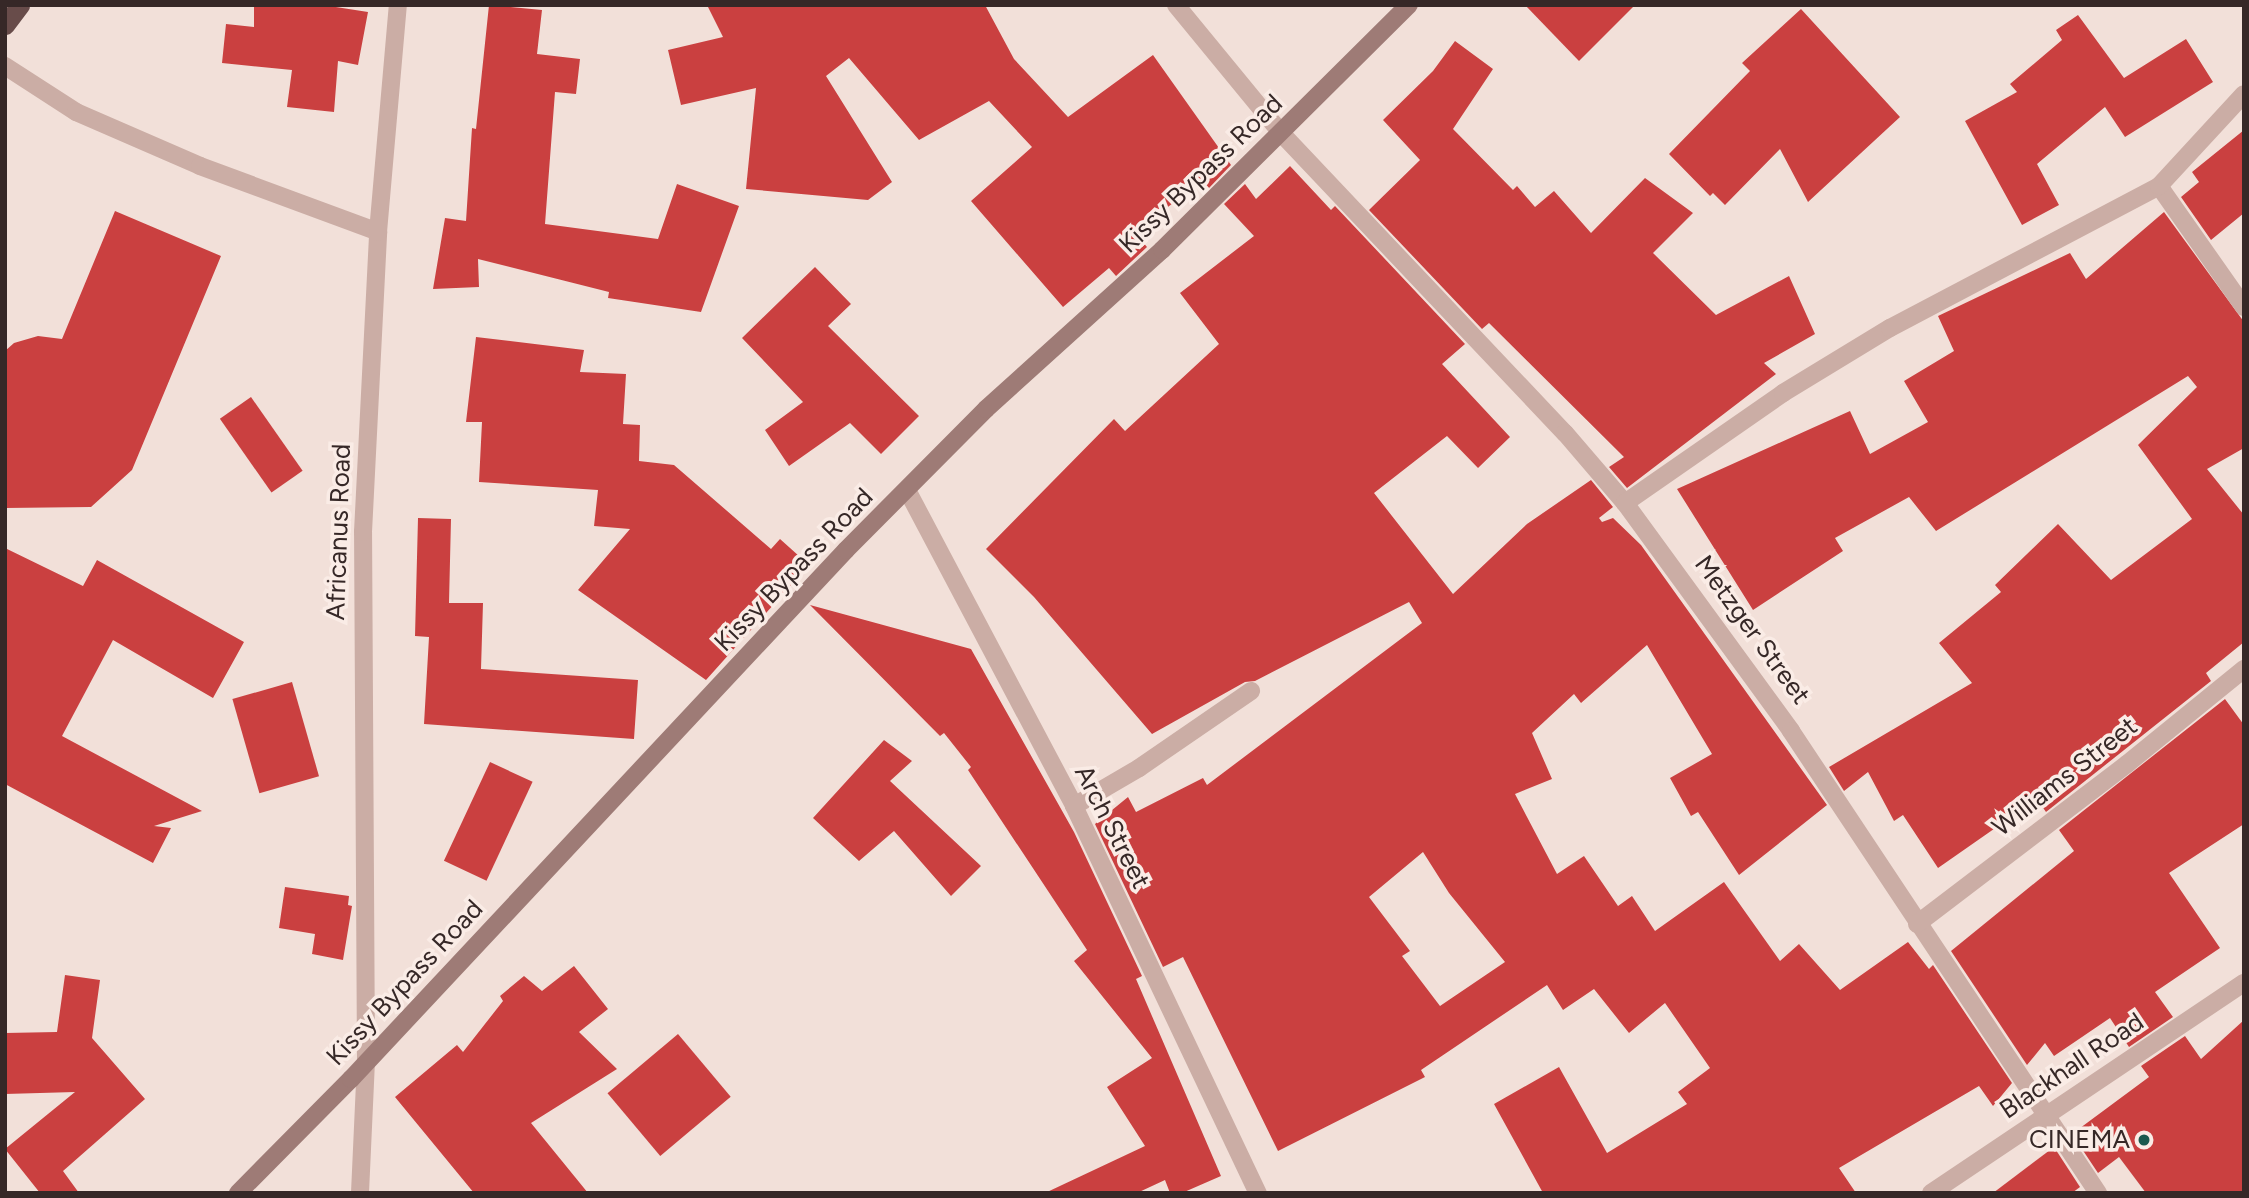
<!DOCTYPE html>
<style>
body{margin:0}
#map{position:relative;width:2249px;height:1198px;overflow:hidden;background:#f2e0d9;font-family:Figtree,sans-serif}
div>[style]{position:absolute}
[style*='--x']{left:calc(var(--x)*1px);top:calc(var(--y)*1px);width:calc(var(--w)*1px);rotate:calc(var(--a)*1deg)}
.building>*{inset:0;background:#ca4040;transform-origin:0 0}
.minor>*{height:18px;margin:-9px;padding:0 9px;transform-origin:9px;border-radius:9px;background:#cbada5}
.tertiary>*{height:18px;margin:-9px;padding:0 9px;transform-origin:9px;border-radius:9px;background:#cbada5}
.secondary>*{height:18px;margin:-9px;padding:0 9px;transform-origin:9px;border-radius:9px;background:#9e7b76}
.trunk>*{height:19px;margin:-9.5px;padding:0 9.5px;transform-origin:9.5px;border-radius:9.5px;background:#684c4a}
.dots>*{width:19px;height:19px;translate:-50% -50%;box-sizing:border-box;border:4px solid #faece6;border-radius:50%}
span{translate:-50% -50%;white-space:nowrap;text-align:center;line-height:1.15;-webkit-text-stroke:7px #faece6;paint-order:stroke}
.street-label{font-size:26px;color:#362827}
.poi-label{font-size:26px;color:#362827}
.right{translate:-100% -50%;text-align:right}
.frame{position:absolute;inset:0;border:7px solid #362827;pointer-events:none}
</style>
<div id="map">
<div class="building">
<div style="clip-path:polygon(254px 5px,323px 5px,368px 12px,358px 65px,338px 61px,334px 112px,287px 107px,292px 70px,222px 63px,226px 24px,254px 27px)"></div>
<div style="clip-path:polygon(489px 5px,542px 10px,537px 54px,580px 59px,576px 94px,555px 92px,545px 224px,658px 239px,677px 184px,739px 206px,701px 312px,608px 298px,609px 292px,478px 259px,479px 287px,433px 289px,445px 218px,466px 221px,472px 128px,476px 129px)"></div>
<div style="clip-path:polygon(707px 5px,985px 5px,1014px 59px,1068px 117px,1153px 55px,1231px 165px,1209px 188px,1203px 181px,1134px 232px,1147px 247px,1116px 276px,1109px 268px,1063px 307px,971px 201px,1032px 147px,989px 101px,919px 140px,849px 58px,826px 76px,892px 182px,868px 200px,746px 189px,756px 88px,681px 105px,668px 50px,723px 37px)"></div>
<div style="clip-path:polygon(1525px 5px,1635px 5px,1579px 61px)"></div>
<div style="clip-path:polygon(1801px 9px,1900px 117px,1808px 202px,1780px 149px,1725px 205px,1713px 193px,1710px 196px,1669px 154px,1750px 71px,1742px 63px)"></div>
<div style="clip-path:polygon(2078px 15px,2124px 78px,2186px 39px,2213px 82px,2125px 137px,2105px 107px,2037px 164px,2059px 205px,2022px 225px,1965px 121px,2017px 92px,2010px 84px,2062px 40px,2056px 30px)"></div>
<div style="clip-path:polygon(1455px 41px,1493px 69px,1453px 129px,1513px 190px,1517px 186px,1535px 207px,1554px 191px,1591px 233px,1645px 178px,1693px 213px,1653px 253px,1716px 315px,1789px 276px,1815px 334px,1764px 363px,1776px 374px,1627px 488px,1609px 467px,1624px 457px,1489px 323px,1482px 329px,1369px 210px,1420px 160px,1383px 120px,1433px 71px)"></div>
<div style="clip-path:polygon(2244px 130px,2244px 213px,2211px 240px,2181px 197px,2199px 182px,2192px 172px)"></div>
<div style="clip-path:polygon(evenodd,1290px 166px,1331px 210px,1335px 206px,1465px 344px,1442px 364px,1510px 437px,1478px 468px,1447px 436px,1374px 493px,1453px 594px,1527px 524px,1591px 480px,1613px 507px,1599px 518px,1602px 522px,1613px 518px,1641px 545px,1827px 805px,1739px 875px,1698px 812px,1691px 816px,1670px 778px,1712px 754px,1647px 645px,1581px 703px,1574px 694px,1532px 733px,1552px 779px,1515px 794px,1557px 874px,1584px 856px,1618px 906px,1632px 896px,1655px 931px,1724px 882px,1780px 961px,1799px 944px,1840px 990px,1908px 942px,1929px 969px,1933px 965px,2012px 1083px,1993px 1106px,1979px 1086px,1839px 1168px,1856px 1193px,1543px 1193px,1494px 1104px,1559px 1067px,1607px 1153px,1687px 1104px,1678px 1092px,1710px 1068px,1665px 1003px,1629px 1033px,1594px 989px,1563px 1010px,1547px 985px,1421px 1070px,1425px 1077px,1278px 1151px,1183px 957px,1163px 967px,1095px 824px,1128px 797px,1136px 812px,1203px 778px,1207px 785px,1422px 623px,1409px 602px,1255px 681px,1245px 682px,1152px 734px,1034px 597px,986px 549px,1114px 419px,1125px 431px,1219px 344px,1180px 293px,1254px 236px,1224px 204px,1245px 184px,1256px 199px,1290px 166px,1423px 852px,1449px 893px,1505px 962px,1440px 1006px,1402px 956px,1410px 951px,1369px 897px,1423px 852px)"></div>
<div style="clip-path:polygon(115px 211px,221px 256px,132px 470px,91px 507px,5px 508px,5px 351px,14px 343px,38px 336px,62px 339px)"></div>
<div style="clip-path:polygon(2164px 212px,2244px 322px,2244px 448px,2207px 469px,2244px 515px,2244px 642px,2206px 673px,2211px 681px,2046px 812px,2037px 799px,1938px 868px,1903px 815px,1894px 821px,1868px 772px,1844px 791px,1829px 767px,1972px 683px,1939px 643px,2001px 592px,1995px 585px,2058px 524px,2111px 580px,2192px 519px,2138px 445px,2197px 387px,2188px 376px,1936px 531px,1909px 497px,1835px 538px,1843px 551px,1753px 610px,1677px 489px,1850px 411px,1870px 454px,1928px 422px,1904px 381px,1954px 351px,1938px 316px,2070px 253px,2086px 279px)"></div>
<div style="clip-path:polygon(815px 267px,851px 304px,828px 326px,919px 416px,881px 454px,850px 423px,789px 466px,765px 430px,803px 402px,742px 338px)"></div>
<div style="clip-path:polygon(476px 337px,584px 350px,580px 372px,626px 374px,623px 424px,640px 425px,639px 461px,674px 465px,771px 549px,780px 539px,809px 565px,706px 680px,578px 590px,630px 529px,594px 526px,598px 490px,479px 482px,482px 422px,466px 422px)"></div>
<div style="left:251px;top:397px;width:90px;height:38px;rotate:55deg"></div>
<div style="clip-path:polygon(418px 518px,451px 519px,449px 603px,483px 603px,481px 669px,638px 680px,634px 739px,424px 724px,429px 637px,415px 636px)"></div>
<div style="clip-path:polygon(5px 548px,83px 586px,97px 560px,244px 642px,213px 698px,113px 640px,62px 736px,202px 811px,154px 826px,171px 828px,153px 863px,5px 784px)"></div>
<div style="clip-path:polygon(810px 605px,971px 649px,1074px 832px,1142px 976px,1136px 979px,1221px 1176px,1182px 1193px,1170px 1193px,1165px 1180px,1137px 1193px,1045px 1193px,1145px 1146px,1107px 1087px,1152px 1058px,1074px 961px,1087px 950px,968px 770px,971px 767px,944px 733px,940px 736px)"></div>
<div style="left:292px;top:682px;width:98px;height:62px;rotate:74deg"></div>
<div style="clip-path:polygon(2225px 699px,2244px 725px,2244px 824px,2169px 873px,2220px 948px,2155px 992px,2173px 1017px,2129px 1047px,2110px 1018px,2054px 1056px,2045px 1043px,2027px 1065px,1951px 951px,2074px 851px,2059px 830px)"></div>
<div style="clip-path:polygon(884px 740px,912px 761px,890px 781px,981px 866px,951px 896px,894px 831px,859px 861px,813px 818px)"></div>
<div style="left:490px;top:762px;width:47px;height:109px;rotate:25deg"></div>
<div style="clip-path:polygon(285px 887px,349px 896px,348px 905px,352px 906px,343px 960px,312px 954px,315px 934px,279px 928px)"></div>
<div style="clip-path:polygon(574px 966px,608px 1009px,579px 1032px,617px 1069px,531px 1123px,588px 1193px,474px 1193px,395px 1097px,457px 1045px,463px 1052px,503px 1001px,500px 996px,524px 976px,542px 991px)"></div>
<div style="clip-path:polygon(65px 975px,100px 980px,92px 1038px,145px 1099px,63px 1171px,79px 1193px,40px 1193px,5px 1149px,75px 1092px,5px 1094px,5px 1033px,57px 1032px)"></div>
<div style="clip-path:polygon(2244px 1020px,2244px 1193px,2146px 1193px,2119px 1157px,2098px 1173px,2072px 1134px,2149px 1077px,2141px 1066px,2185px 1036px,2201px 1059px)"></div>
<div style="left:678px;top:1034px;width:82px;height:92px;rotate:50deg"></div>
<div style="clip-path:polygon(2054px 1147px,2080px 1187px,2072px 1193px,1993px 1193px)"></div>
</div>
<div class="minor">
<div style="--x:1176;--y:5;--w:167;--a:50.6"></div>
<div style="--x:1282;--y:134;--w:412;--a:46.6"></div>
<div style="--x:1565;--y:433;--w:92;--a:49.4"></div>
<div style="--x:1625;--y:503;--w:282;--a:53.9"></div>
<div style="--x:1791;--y:731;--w:555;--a:56.4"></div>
<div style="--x:5;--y:66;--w:85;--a:32.9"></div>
<div style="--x:76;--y:112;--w:135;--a:23.5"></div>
<div style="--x:200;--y:166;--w:190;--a:20.3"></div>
<div style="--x:2159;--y:186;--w:148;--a:54.9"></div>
<div style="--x:907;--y:490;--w:357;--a:62.1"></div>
<div style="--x:1074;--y:806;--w:429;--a:64.6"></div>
<div style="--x:1625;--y:503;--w:193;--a:-34.8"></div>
<div style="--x:1783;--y:393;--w:125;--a:-31.3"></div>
<div style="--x:1890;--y:328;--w:304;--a:-27.8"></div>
<div style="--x:2159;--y:186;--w:125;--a:-47.3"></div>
<div style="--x:1074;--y:806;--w:75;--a:-30.3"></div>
<div style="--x:1139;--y:768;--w:136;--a:-34.5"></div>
<div style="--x:1917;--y:924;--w:264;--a:-37.3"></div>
<div style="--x:2127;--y:764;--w:151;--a:-39.1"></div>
<div style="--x:360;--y:1193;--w:132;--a:-87.4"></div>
<div style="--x:366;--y:1061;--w:529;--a:-90.32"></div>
<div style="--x:363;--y:532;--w:300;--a:-87.1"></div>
<div style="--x:378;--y:232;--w:228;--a:-85"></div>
</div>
<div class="tertiary">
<div style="--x:1931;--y:1193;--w:377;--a:-33.9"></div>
</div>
<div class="secondary">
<div style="--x:238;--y:1193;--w:161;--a:-45.3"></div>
<div style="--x:351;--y:1079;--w:724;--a:-46.9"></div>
<div style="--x:846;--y:550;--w:199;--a:-45.2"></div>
<div style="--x:986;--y:409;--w:237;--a:-42.1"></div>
<div style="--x:1162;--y:250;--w:348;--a:-44.8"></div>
</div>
<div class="trunk">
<div style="--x:5;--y:25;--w:25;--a:-53"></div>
</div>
<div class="dots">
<div style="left:2144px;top:1140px;background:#1b594e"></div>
</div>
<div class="street-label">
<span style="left:1201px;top:174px;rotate:-44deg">Kissy Bypass Road</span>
<span style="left:339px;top:532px;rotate:-88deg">Africanus Road</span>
<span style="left:794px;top:570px;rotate:-46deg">Kissy Bypass Road</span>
<span style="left:1752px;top:630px;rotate:54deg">Metzger Street</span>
<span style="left:2065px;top:777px;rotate:-38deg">Williams Street</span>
<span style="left:1112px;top:827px;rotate:63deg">Arch Street</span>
<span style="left:405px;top:983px;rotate:-47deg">Kissy Bypass Road</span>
<span style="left:2072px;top:1066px;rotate:-34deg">Blackhall Road</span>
</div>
<div class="poi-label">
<span class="right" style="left:2130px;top:1140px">CINEMA</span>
</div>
<div class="frame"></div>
</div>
